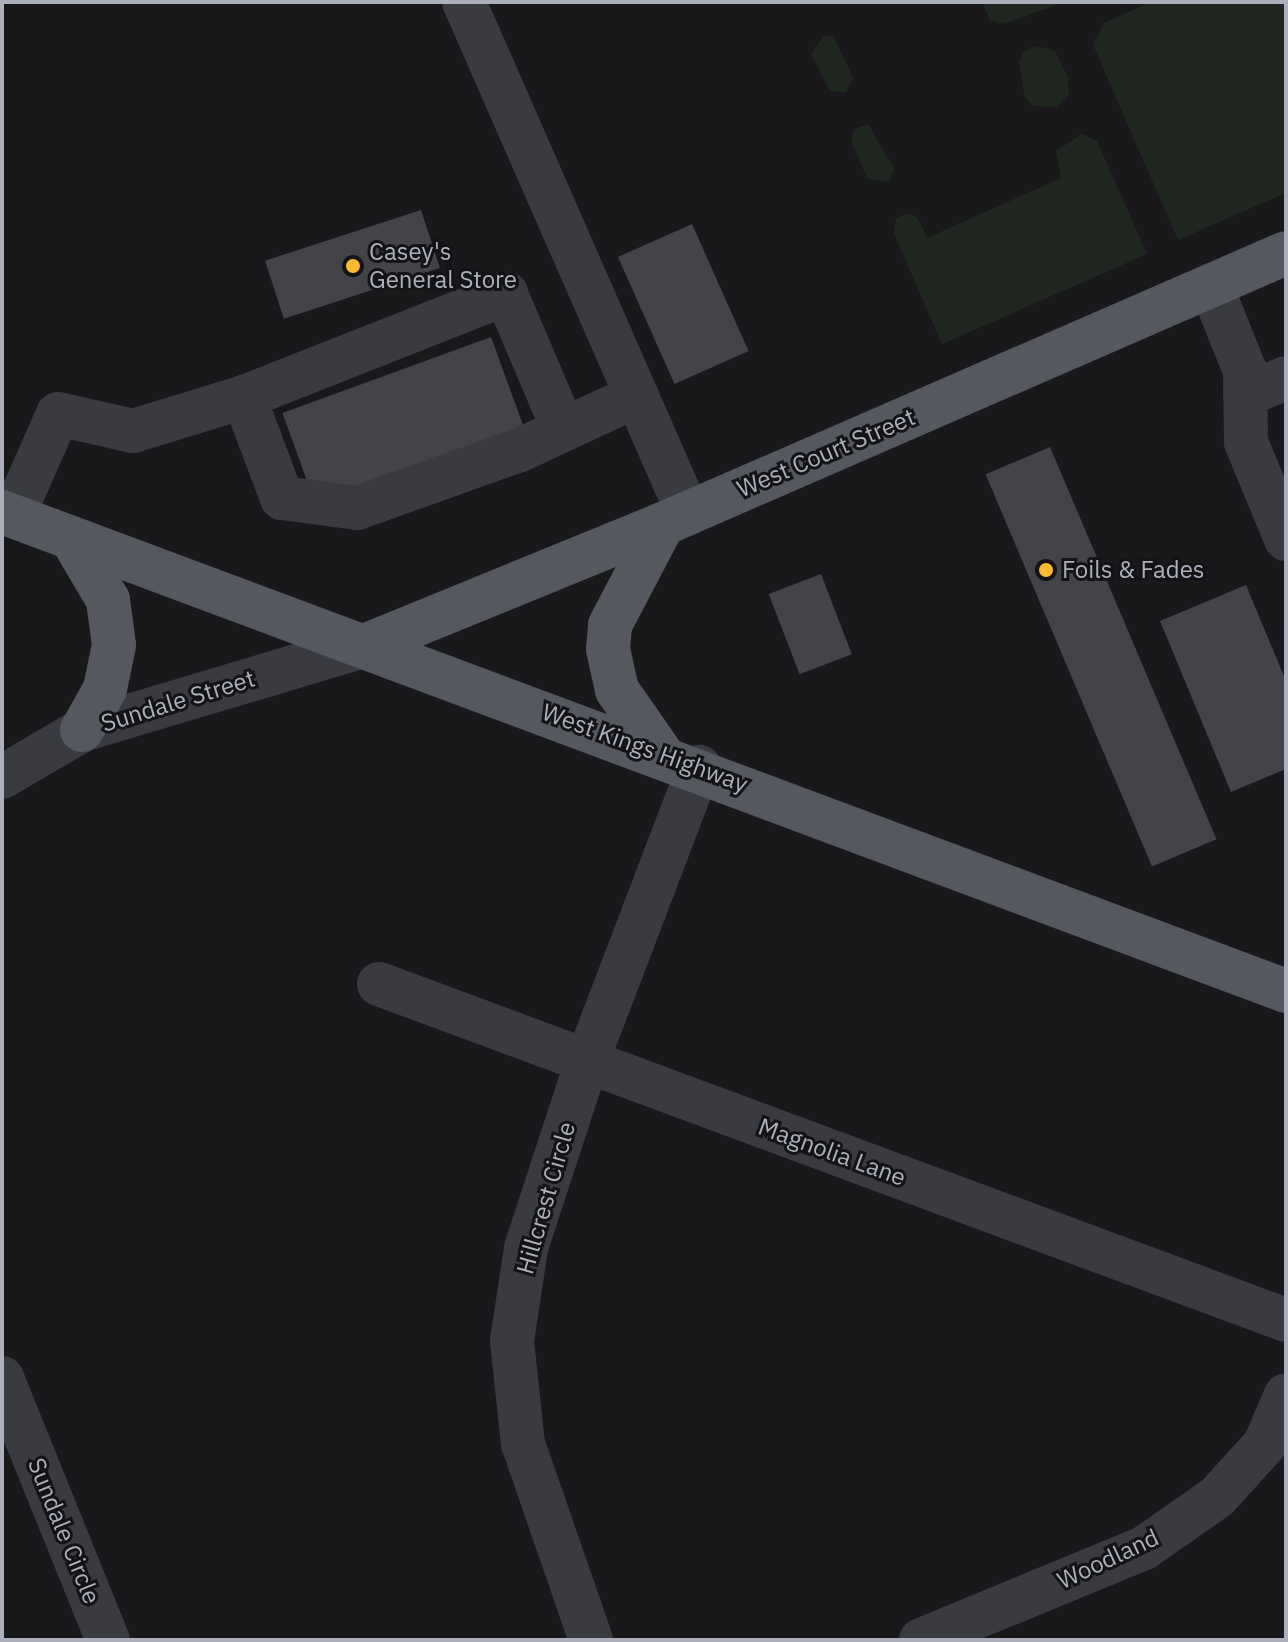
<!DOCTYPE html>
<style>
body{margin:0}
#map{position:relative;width:1288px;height:1642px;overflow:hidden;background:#19191c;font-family:"IBM Plex Sans",sans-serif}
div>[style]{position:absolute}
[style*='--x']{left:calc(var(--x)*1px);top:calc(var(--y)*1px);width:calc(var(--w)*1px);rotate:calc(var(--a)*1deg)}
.green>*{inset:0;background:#1f2720}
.building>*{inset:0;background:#434449;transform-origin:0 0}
.minor>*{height:44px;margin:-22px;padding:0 22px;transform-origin:22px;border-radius:22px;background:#3a3b41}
.major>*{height:44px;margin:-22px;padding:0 22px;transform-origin:22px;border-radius:22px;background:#565860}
.dots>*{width:22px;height:22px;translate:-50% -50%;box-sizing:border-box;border:4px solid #141417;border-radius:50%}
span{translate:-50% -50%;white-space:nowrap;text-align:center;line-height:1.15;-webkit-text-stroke:6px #141417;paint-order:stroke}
.poi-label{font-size:24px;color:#abb0bc}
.left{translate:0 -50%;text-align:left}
.street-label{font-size:24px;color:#abb0bc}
.frame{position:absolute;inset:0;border:4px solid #abb0bc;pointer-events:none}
</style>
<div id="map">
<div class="green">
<div style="clip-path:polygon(982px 2px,1065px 2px,1003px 24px,990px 20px)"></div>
<div style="clip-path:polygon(1151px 2px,1286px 2px,1286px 193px,1178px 240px,1093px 45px,1104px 23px)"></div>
<div style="clip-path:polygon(824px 36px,834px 37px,853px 78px,846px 92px,830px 91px,811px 54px)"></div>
<div style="clip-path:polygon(1036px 46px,1055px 51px,1068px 77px,1069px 95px,1056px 107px,1032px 106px,1025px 97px,1019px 62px,1024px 51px)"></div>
<div style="clip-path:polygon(868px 124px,894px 168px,889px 182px,868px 179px,851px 142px,854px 129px)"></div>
<div style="clip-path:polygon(1082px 134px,1097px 141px,1147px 254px,942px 344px,894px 234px,896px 218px,907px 213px,918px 218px,927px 238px,1061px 178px,1056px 151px)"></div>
</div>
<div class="building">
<div style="left:421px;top:210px;width:61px;height:164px;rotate:72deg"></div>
<div style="left:692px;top:224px;width:139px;height:81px;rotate:66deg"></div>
<div style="left:491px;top:337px;width:104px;height:222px;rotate:70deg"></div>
<div style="left:1050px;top:447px;width:426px;height:70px;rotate:67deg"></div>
<div style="left:821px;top:574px;width:86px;height:56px;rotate:69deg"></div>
<div style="clip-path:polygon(1246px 585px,1286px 681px,1286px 769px,1231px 792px,1160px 621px)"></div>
</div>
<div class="minor">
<div style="--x:464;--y:2;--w:558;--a:66.33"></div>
<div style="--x:1211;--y:286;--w:92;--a:68.2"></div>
<div style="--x:1245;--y:371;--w:71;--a:89.2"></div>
<div style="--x:1246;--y:442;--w:105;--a:67.6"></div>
<div style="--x:1245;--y:395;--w:44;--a:-22.5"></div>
<div style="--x:244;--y:397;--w:282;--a:-21.5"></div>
<div style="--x:506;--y:294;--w:146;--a:67"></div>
<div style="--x:13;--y:516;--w:111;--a:-66.2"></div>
<div style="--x:58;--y:414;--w:77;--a:12.8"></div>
<div style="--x:133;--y:431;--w:116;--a:-17"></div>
<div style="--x:244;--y:397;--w:108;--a:69.4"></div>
<div style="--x:282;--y:498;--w:76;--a:7.6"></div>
<div style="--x:357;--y:508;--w:173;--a:-19.6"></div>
<div style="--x:520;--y:450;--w:128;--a:-25"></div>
<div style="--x:2;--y:777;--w:93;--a:-30.4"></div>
<div style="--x:82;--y:730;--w:294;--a:-16.6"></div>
<div style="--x:379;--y:984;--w:967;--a:20.33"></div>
<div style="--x:2;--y:1378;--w:283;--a:68"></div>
<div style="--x:591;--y:1640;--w:207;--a:-109.1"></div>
<div style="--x:523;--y:1444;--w:104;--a:-96.1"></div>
<div style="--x:512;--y:1341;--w:94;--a:-81.4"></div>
<div style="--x:526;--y:1248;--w:197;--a:-71.9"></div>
<div style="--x:587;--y:1061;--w:315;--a:-69.1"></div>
<div style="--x:921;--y:1640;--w:241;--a:-22.4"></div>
<div style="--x:1144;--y:1548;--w:89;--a:-34.9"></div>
<div style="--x:1217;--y:1497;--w:72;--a:-47.8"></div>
<div style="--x:1265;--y:1444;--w:53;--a:-66.8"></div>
</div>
<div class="major">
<div style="--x:2;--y:512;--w:1370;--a:20.46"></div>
<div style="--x:72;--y:539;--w:71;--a:59.5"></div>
<div style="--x:108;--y:600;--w:45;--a:82.4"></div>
<div style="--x:114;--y:645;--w:45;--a:101.6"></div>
<div style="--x:105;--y:689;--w:47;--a:119.3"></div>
<div style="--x:364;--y:646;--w:323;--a:-22.2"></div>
<div style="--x:663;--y:524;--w:679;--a:-23.51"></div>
<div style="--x:661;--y:753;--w:77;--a:-124.9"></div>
<div style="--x:617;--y:690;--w:42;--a:-102.4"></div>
<div style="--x:608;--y:649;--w:24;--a:-85"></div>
<div style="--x:610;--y:625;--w:114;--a:-62.3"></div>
</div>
<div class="dots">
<div style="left:353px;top:266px;background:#fcba31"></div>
<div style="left:1046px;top:570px;background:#fcba31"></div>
</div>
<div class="poi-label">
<span class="left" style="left:369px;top:266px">Casey's<br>General Store</span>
<span class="left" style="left:1062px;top:570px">Foils &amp; Fades</span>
</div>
<div class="street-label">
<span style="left:826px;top:453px;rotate:-23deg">West Court Street</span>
<span style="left:178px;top:701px;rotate:-17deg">Sundale Street</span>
<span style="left:645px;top:748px;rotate:20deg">West Kings Highway</span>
<span style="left:832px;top:1152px;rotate:20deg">Magnolia Lane</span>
<span style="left:546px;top:1198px;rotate:-74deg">Hillcrest Circle</span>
<span style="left:64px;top:1531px;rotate:68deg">Sundale Circle</span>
<span style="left:1108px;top:1559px;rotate:-25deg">Woodland</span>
</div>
<div class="frame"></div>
</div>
